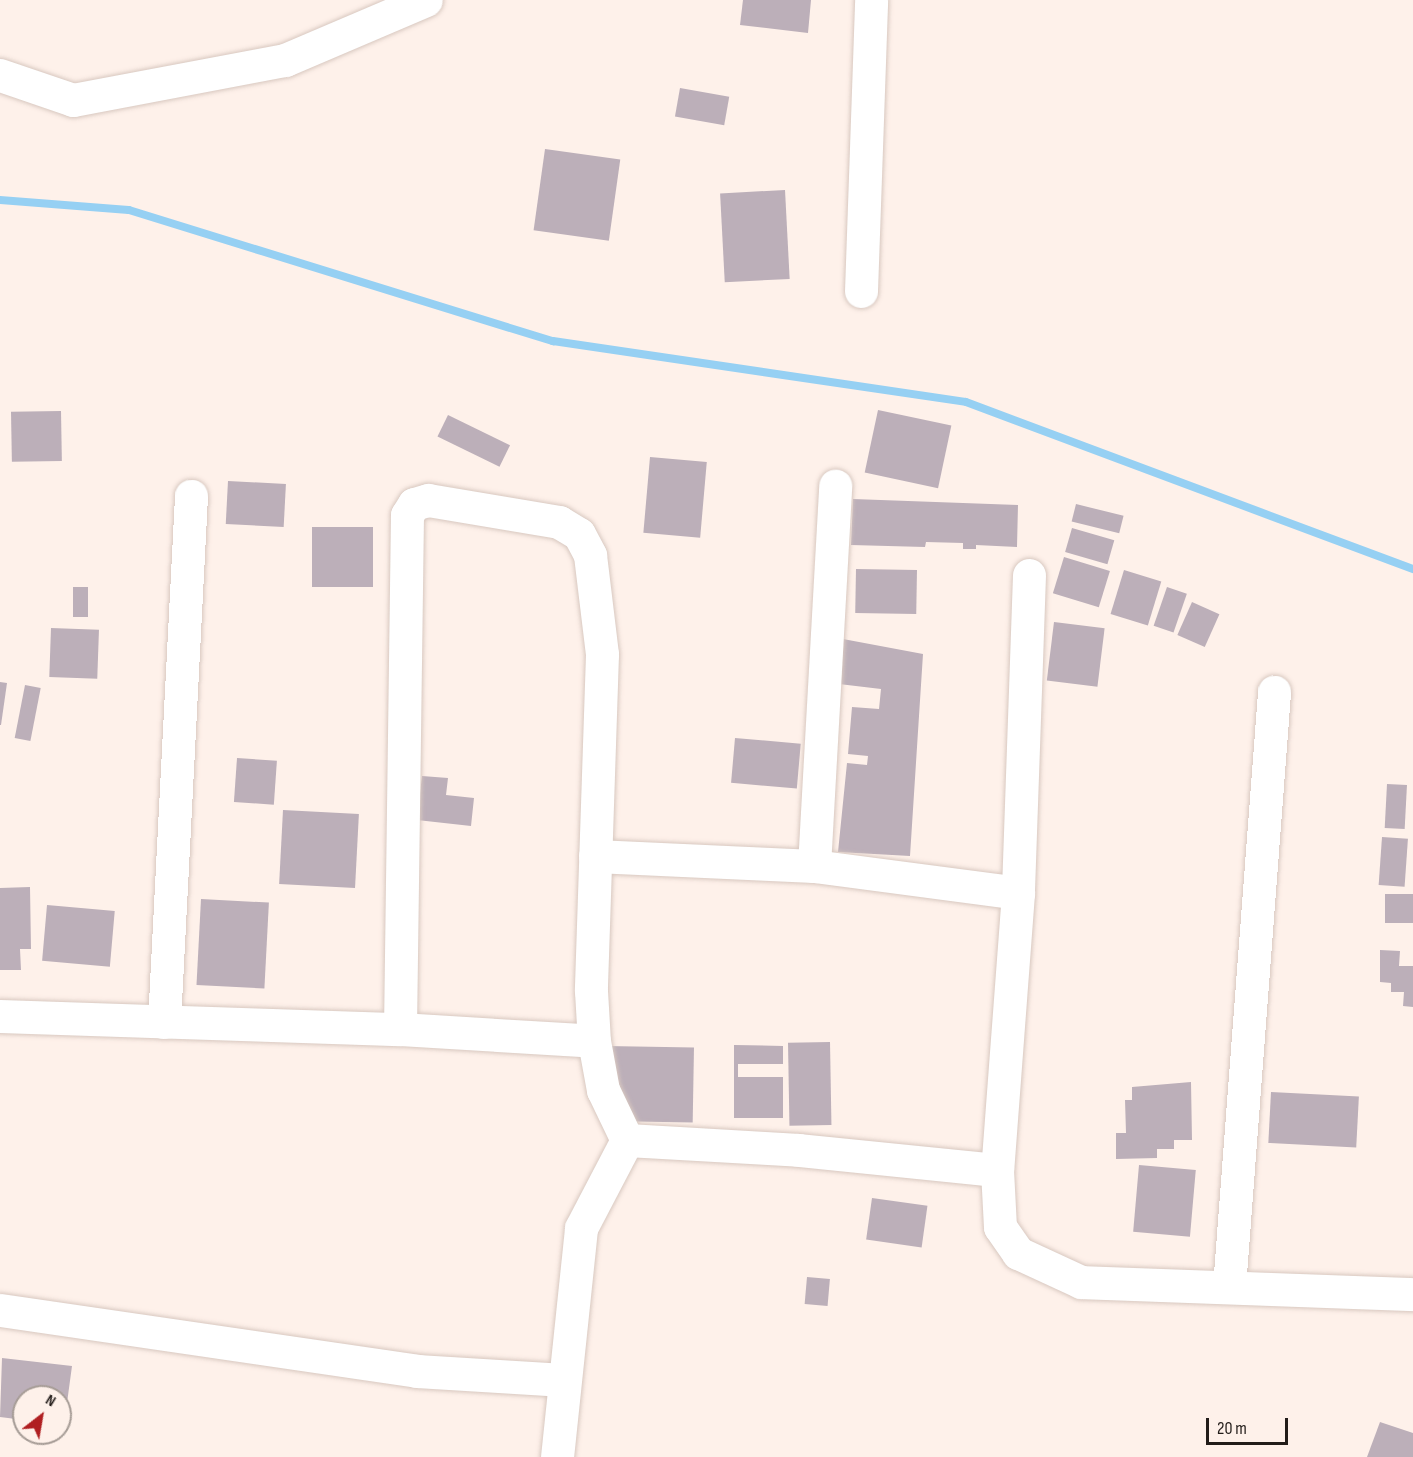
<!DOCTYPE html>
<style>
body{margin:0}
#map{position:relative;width:1413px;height:1457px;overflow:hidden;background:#fef1ea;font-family:"Sofia Sans Condensed",sans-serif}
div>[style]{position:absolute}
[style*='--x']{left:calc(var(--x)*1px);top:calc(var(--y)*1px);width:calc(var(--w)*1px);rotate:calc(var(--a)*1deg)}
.stream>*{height:8px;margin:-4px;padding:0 4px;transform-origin:4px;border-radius:4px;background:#96d0f3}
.building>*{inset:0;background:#bcafb9;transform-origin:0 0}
.roads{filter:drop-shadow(0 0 2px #d8c8c0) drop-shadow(0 0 2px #d8c8c0)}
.minor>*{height:33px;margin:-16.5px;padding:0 16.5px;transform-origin:16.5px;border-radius:16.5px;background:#fff}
span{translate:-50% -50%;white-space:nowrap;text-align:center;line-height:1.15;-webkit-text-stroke:4.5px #fef1ea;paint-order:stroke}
.north{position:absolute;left:12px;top:1385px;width:60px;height:60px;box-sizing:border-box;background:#fef1ea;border:2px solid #a69c96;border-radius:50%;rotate:31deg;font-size:16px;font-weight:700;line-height:24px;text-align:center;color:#221c19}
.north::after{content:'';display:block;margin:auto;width:21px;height:27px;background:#b01f21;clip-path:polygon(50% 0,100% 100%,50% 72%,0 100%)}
.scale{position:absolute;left:1206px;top:1418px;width:82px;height:27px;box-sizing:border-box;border:3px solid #221c19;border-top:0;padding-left:8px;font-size:18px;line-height:21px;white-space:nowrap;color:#221c19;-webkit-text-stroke:4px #fef1ea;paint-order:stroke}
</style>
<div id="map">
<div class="stream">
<div style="--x:0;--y:200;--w:129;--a:4.4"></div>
<div style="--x:129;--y:210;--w:444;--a:17.2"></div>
<div style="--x:553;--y:341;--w:417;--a:8.4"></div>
<div style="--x:966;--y:402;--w:477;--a:20.5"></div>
</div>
<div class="building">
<div style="clip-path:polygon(743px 0,811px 0,808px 33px,740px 25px)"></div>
<div style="left:680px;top:88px;width:50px;height:29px;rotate:10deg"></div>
<div style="left:545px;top:149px;width:76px;height:82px;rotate:8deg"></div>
<div style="left:785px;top:190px;width:89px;height:65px;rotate:87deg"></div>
<div style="left:878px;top:410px;width:75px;height:64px;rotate:12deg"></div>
<div style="left:61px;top:411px;width:50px;height:50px;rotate:89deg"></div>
<div style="left:448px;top:415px;width:69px;height:24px;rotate:26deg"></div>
<div style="left:650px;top:457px;width:57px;height:76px;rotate:5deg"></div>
<div style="left:228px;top:481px;width:58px;height:43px;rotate:3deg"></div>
<div style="clip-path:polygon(853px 499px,1018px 505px,1017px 547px,976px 545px,976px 549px,963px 549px,963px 543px,926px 542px,925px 547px,851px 545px)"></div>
<div style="left:1076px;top:504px;width:49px;height:18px;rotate:14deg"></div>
<div style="left:312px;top:527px;width:61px;height:60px"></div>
<div style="left:1072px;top:528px;width:44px;height:25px;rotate:16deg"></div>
<div style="left:1064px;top:557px;width:48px;height:38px;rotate:17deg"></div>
<div style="left:856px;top:569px;width:61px;height:44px;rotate:1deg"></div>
<div style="left:1124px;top:570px;width:39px;height:46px;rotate:17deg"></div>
<div style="left:73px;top:587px;width:15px;height:30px"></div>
<div style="left:1167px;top:587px;width:21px;height:41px;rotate:19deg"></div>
<div style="left:1192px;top:602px;width:30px;height:36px;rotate:24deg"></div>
<div style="left:1054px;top:622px;width:51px;height:59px;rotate:7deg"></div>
<div style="left:51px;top:628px;width:48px;height:49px;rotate:2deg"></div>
<div style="clip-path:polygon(843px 639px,923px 654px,910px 856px,838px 852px,847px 763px,867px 765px,868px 756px,848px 754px,852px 707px,879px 709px,881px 689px,839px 684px)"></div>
<div style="clip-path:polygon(0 682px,7px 683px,1px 725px,0 725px)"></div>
<div style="left:25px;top:685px;width:16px;height:54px;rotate:11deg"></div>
<div style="left:735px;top:738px;width:66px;height:45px;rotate:5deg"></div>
<div style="left:237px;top:758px;width:40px;height:44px;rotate:4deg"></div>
<div style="clip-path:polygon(422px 776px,448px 778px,446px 795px,474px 798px,471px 826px,417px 820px)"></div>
<div style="left:1387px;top:784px;width:20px;height:44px;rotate:3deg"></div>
<div style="left:283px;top:810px;width:76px;height:74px;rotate:3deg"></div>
<div style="left:1382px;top:837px;width:26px;height:48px;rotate:4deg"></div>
<div style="clip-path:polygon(30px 887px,31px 949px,20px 949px,21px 970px,0 970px,0 888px)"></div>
<div style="left:1385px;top:894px;width:28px;height:29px"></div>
<div style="left:201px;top:899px;width:68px;height:86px;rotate:3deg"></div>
<div style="left:47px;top:905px;width:68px;height:56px;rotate:5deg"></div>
<div style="clip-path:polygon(1380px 950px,1400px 951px,1399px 966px,1413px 966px,1413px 1007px,1403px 1006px,1404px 992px,1391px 992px,1391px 983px,1380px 982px)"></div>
<div style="left:830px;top:1042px;width:83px;height:42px;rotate:89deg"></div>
<div style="clip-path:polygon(734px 1045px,783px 1046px,783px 1064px,738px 1064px,738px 1077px,783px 1077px,783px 1118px,734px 1118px)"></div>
<div style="left:606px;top:1046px;width:88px;height:75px;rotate:1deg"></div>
<div style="clip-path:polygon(1191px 1082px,1192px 1140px,1174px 1140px,1174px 1149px,1157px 1149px,1157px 1158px,1116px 1159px,1116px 1133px,1126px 1133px,1125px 1100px,1132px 1100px,1132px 1087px)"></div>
<div style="left:1271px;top:1092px;width:88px;height:51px;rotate:3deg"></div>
<div style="left:1139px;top:1165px;width:57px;height:67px;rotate:5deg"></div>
<div style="left:872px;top:1198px;width:56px;height:42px;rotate:8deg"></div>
<div style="left:807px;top:1277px;width:23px;height:27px;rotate:5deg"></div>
<div style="clip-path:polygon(2px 1358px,72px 1366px,64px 1425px,60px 1425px,60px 1397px,24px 1397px,24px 1420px,0 1417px)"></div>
<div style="clip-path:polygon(1380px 1422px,1413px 1433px,1413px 1457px,1367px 1457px)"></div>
</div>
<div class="roads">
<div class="minor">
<div style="--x:0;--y:75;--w:77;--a:18.9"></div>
<div style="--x:73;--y:100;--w:216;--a:-10.7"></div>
<div style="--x:285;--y:60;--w:153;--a:-23.1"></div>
<div style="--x:861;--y:291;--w:291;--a:-88"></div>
<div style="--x:1029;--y:575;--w:318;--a:92"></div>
<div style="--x:1018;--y:893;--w:278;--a:94.3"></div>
<div style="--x:997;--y:1170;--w:57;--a:87"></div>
<div style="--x:1000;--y:1227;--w:32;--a:55"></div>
<div style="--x:1018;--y:1253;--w:69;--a:24.7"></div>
<div style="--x:1081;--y:1282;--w:332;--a:2.1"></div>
<div style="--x:595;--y:856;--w:219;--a:2.6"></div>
<div style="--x:814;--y:866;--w:206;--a:7.5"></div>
<div style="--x:814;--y:866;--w:381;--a:-86.8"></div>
<div style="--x:0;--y:1016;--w:400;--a:1.9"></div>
<div style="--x:400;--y:1029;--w:194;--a:3.5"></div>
<div style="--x:164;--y:1022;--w:527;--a:-87.06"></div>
<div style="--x:400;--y:1029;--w:514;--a:-89.22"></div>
<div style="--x:407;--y:515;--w:13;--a:-58"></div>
<div style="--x:414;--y:504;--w:15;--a:-16"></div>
<div style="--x:428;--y:500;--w:133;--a:9.5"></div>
<div style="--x:559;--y:522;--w:23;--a:31"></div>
<div style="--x:579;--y:534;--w:24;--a:62"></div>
<div style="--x:590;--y:555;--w:100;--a:83.1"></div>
<div style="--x:602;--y:654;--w:337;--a:91.9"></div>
<div style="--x:591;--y:991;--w:50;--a:86.6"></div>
<div style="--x:594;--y:1041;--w:50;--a:79.6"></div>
<div style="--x:603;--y:1090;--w:55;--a:64.4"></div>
<div style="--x:627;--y:1140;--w:172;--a:3.3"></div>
<div style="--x:799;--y:1150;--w:199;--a:5.8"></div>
<div style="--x:1229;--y:1287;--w:597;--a:-85.67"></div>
<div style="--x:0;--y:1310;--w:421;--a:8.3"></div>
<div style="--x:417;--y:1371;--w:147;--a:3.5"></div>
<div style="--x:557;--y:1457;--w:230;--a:-84"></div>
<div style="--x:581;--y:1228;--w:99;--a:-62.4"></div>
</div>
</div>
<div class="north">N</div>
<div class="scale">20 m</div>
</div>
